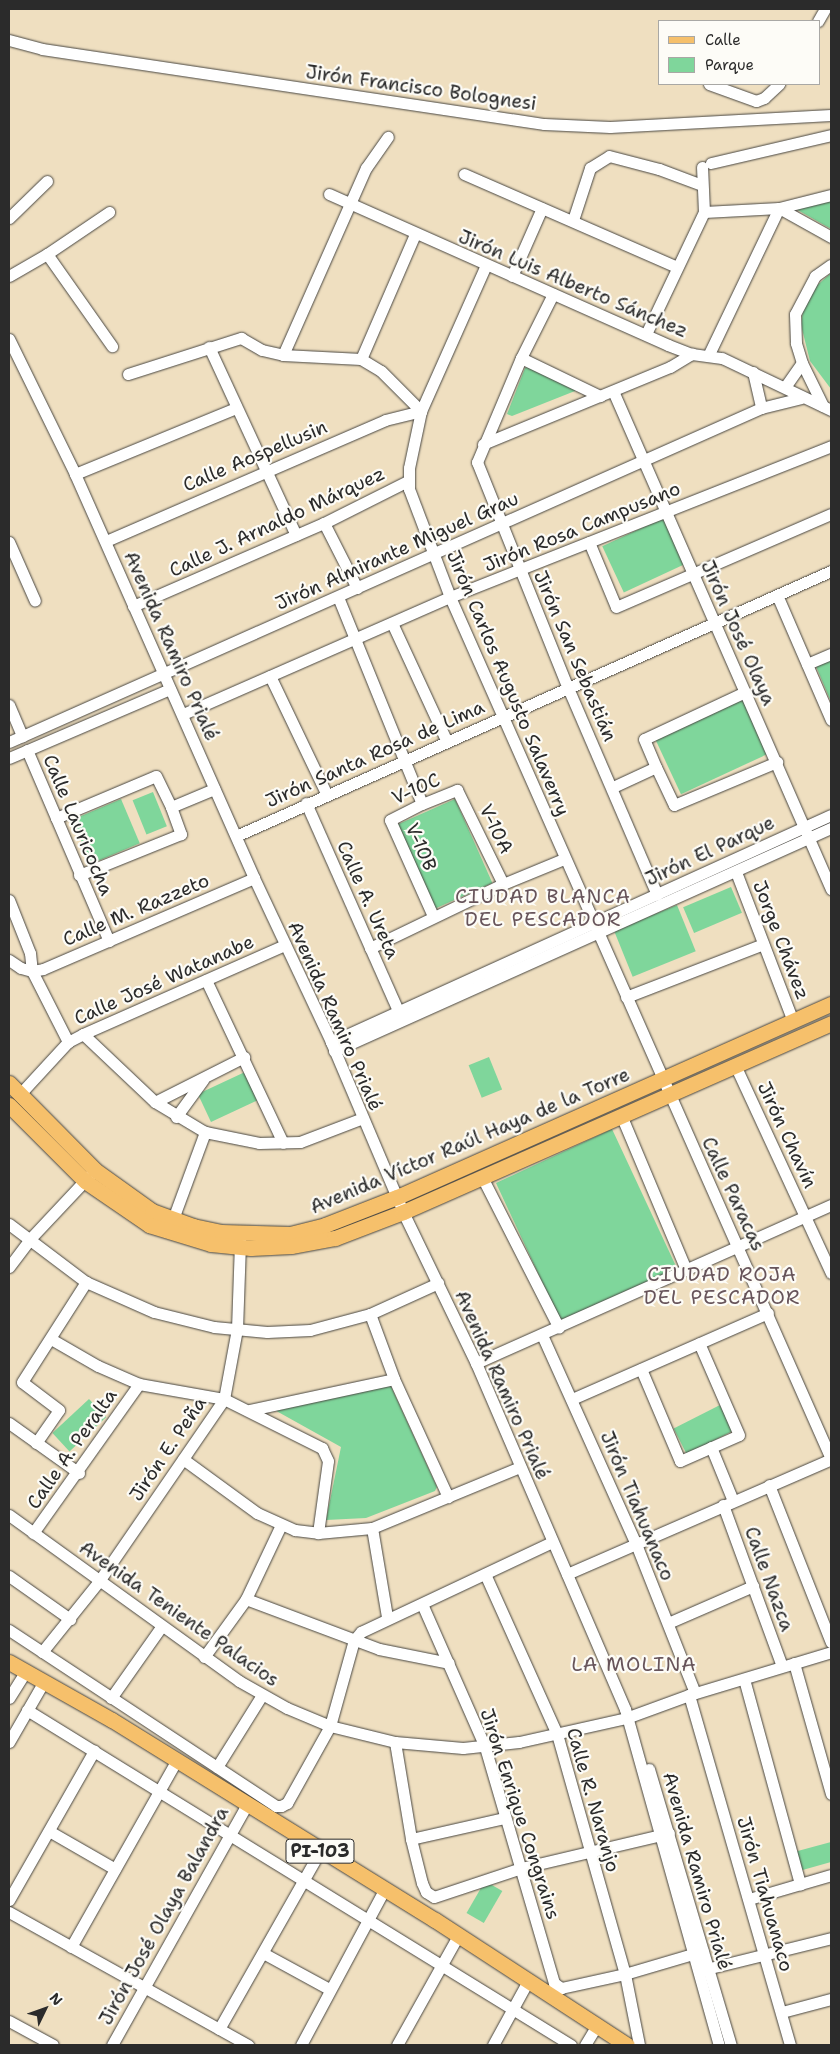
<!DOCTYPE html>
<meta charset="utf-8">
<style>
body{margin:0}
#map{position:relative;width:840px;height:2054px;overflow:hidden;background:#efdfc0;font-family:"Shantell Sans",sans-serif}
div>[style]{position:absolute}
[style*='--x']{left:calc(var(--x)*1px);top:calc(var(--y)*1px);width:calc(var(--w)*1px);rotate:calc(var(--a)*1deg)}
.green>*{inset:0;background:#7fd69b;transform-origin:0 0}
.roads{filter:drop-shadow(0 0 1px #484641) drop-shadow(0 0 1px #484641)}
.minor>*{height:11px;margin:-5.5px;padding:0 5.5px;transform-origin:5.5px;border-radius:5.5px;background:#fff}
.major>*{height:15px;margin:-7.5px;padding:0 7.5px;transform-origin:7.5px;border-radius:7.5px;background:#f6c06b}
span{translate:-50% -50%;white-space:nowrap;text-align:center;line-height:1.15;-webkit-text-stroke:4.5px #fdfcf7;paint-order:stroke}
.shield-label span{padding:1px 4px;background:#fdfcf7;border:1px solid;border-radius:4px;-webkit-text-stroke-width:0}
.shield-label{font-size:18px;color:#2b2b2b;font-weight:700}
.street-label{font-size:19px;color:#2b2b2b}
.neighbourhood-label{font-size:20px;color:#67545a;letter-spacing:1px}
.frame{position:absolute;inset:0;border:10px solid #2b2b2b;pointer-events:none}
.legend{position:absolute;left:658px;top:20px;width:162px;height:65px;box-sizing:border-box;background:#fdfcf7;border:1px solid #a9a8a5;margin:0;padding:6px 9px;list-style:none;font-size:15px;color:#2b2b2b}
.legend li{display:flex;align-items:center;gap:10px;height:25px}
.legend b{width:25px;border:1px solid #a9a8a5}
.north{position:absolute;left:20px;top:1984px;width:50px;height:50px;-webkit-text-stroke:4px #fdfcf7;paint-order:stroke;rotate:48deg;font-size:14px;font-weight:700;line-height:20px;text-align:center;color:#2b2b2b}
.north::after{content:'';display:block;margin:auto;width:18px;height:22px;background:#2b2b2b;clip-path:polygon(50% 0,100% 100%,50% 72%,0 100%)}
</style>
<div id="map">
<div class="green">
<div style="clip-path:polygon(831px 199px,831px 229px,794px 208px)"></div>
<div style="clip-path:polygon(831px 273px,831px 389px,810px 361px,801px 325px,804px 304px,814px 288px)"></div>
<div style="clip-path:polygon(530px 366px,576px 386px,575px 391px,512px 416px,507px 414px,525px 368px)"></div>
<div style="left:663px;top:518px;width:51px;height:67px;rotate:65deg"></div>
<div style="clip-path:polygon(831px 657px,831px 702px,815px 664px)"></div>
<div style="left:745px;top:695px;width:63px;height:100px;rotate:65deg"></div>
<div style="left:153px;top:792px;width:37px;height:22px;rotate:68deg"></div>
<div style="left:121px;top:799px;width:48px;height:53px;rotate:67deg"></div>
<div style="left:455px;top:799px;width:92px;height:63px;rotate:66deg"></div>
<div style="left:731px;top:887px;width:28px;height:52px;rotate:67deg"></div>
<div style="left:677px;top:905px;width:50px;height:68px;rotate:68deg"></div>
<div style="left:489px;top:1057px;width:35px;height:22px;rotate:68deg"></div>
<div style="left:245px;top:1072px;width:31px;height:52px;rotate:65deg"></div>
<div style="left:612px;top:1129px;width:154px;height:128px;rotate:65deg"></div>
<div style="clip-path:polygon(389px 1382px,437px 1487px,435px 1491px,366px 1518px,326px 1520px,341px 1447px,271px 1408px)"></div>
<div style="left:89px;top:1399px;width:25px;height:50px;rotate:47deg"></div>
<div style="left:720px;top:1405px;width:29px;height:52px;rotate:63deg"></div>
<div style="clip-path:polygon(831px 1842px,831px 1862px,799px 1871px,794px 1852px)"></div>
<div style="left:485px;top:1881px;width:20px;height:37px;rotate:30deg"></div>
</div>
<div class="roads">
<div class="minor">
<div style="--x:818;--y:21;--w:14;--a:-60"></div>
<div style="--x:9;--y:40;--w:34;--a:15"></div>
<div style="--x:42;--y:49;--w:508;--a:8.5"></div>
<div style="--x:544;--y:124;--w:66;--a:2.6"></div>
<div style="--x:610;--y:127;--w:221;--a:-3.1"></div>
<div style="--x:709;--y:84;--w:50;--a:19.9"></div>
<div style="--x:756;--y:101;--w:9;--a:-21"></div>
<div style="--x:764;--y:98;--w:21;--a:-43"></div>
<div style="--x:711;--y:163;--w:123;--a:-13.1"></div>
<div style="--x:464;--y:174;--w:232;--a:23.6"></div>
<div style="--x:329;--y:194;--w:371;--a:24"></div>
<div style="--x:668;--y:345;--w:26;--a:21"></div>
<div style="--x:692;--y:354;--w:30;--a:8"></div>
<div style="--x:722;--y:358;--w:121;--a:25.5"></div>
<div style="--x:779;--y:208;--w:60;--a:29.1"></div>
<div style="--x:704;--y:212;--w:75;--a:-3.1"></div>
<div style="--x:779;--y:208;--w:54;--a:-14"></div>
<div style="--x:9;--y:218;--w:53;--a:-44.2"></div>
<div style="--x:573;--y:220;--w:55;--a:-71.9"></div>
<div style="--x:590;--y:168;--w:22;--a:-32"></div>
<div style="--x:609;--y:156;--w:52;--a:14.6"></div>
<div style="--x:659;--y:169;--w:46;--a:20.4"></div>
<div style="--x:47;--y:254;--w:113;--a:54.8"></div>
<div style="--x:486;--y:265;--w:160;--a:114"></div>
<div style="--x:421;--y:411;--w:58;--a:101.9"></div>
<div style="--x:409;--y:468;--w:21;--a:90"></div>
<div style="--x:409;--y:489;--w:116;--a:69.2"></div>
<div style="--x:450;--y:597;--w:942;--a:66.15"></div>
<div style="--x:9;--y:276;--w:44;--a:-30.1"></div>
<div style="--x:47;--y:254;--w:75;--a:-34.1"></div>
<div style="--x:512;--y:276;--w:74;--a:-66.2"></div>
<div style="--x:553;--y:294;--w:72;--a:116.6"></div>
<div style="--x:521;--y:358;--w:113;--a:112.9"></div>
<div style="--x:477;--y:462;--w:244;--a:68.1"></div>
<div style="--x:568;--y:688;--w:225;--a:66.7"></div>
<div style="--x:646;--y:334;--w:135;--a:-64.6"></div>
<div style="--x:704;--y:212;--w:45;--a:-92.5"></div>
<div style="--x:9;--y:339;--w:150;--a:63.9"></div>
<div style="--x:75;--y:474;--w:442;--a:66.1"></div>
<div style="--x:254;--y:878;--w:181;--a:64.8"></div>
<div style="--x:331;--y:1042;--w:185;--a:67"></div>
<div style="--x:403;--y:1212;--w:168;--a:64.2"></div>
<div style="--x:476;--y:1363;--w:377;--a:66.7"></div>
<div style="--x:625;--y:1709;--w:349;--a:74.4"></div>
<div style="--x:209;--y:347;--w:207;--a:65.2"></div>
<div style="--x:709;--y:354;--w:162;--a:-64.4"></div>
<div style="--x:283;--y:355;--w:205;--a:-66.1"></div>
<div style="--x:366;--y:168;--w:38;--a:-55"></div>
<div style="--x:521;--y:358;--w:88;--a:25.7"></div>
<div style="--x:361;--y:359;--w:136;--a:-66.6"></div>
<div style="--x:753;--y:372;--w:37;--a:77"></div>
<div style="--x:128;--y:374;--w:119;--a:-17.7"></div>
<div style="--x:241;--y:338;--w:24;--a:30"></div>
<div style="--x:262;--y:350;--w:22;--a:13"></div>
<div style="--x:283;--y:355;--w:78;--a:2.9"></div>
<div style="--x:361;--y:359;--w:23;--a:31"></div>
<div style="--x:381;--y:371;--w:57;--a:45"></div>
<div style="--x:785;--y:387;--w:29;--a:-55"></div>
<div style="--x:613;--y:391;--w:544;--a:66.36"></div>
<div style="--x:823;--y:406;--w:48;--a:-116"></div>
<div style="--x:802;--y:363;--w:21;--a:-107"></div>
<div style="--x:796;--y:343;--w:29;--a:-92"></div>
<div style="--x:795;--y:314;--w:43;--a:-62.2"></div>
<div style="--x:815;--y:276;--w:19;--a:-35"></div>
<div style="--x:483;--y:444;--w:202;--a:-22.4"></div>
<div style="--x:670;--y:367;--w:26;--a:-31"></div>
<div style="--x:75;--y:474;--w:174;--a:-22.3"></div>
<div style="--x:324;--y:523;--w:73;--a:63.1"></div>
<div style="--x:106;--y:541;--w:304;--a:-23.4"></div>
<div style="--x:385;--y:420;--w:37;--a:-14"></div>
<div style="--x:9;--y:542;--w:64;--a:66.2"></div>
<div style="--x:589;--y:542;--w:70;--a:67.4"></div>
<div style="--x:616;--y:607;--w:234;--a:-23.4"></div>
<div style="--x:777;--y:595;--w:136;--a:66.6"></div>
<div style="--x:338;--y:597;--w:223;--a:67.9"></div>
<div style="--x:133;--y:606;--w:208;--a:-23.5"></div>
<div style="--x:324;--y:523;--w:94;--a:-26.6"></div>
<div style="--x:392;--y:623;--w:131;--a:65.2"></div>
<div style="--x:807;--y:664;--w:26;--a:-23"></div>
<div style="--x:270;--y:676;--w:132;--a:64.4"></div>
<div style="--x:745;--y:692;--w:111;--a:155"></div>
<div style="--x:644;--y:739;--w:30;--a:67"></div>
<div style="--x:656;--y:767;--w:42;--a:64.7"></div>
<div style="--x:674;--y:805;--w:112;--a:-22.7"></div>
<div style="--x:9;--y:705;--w:34;--a:67"></div>
<div style="--x:183;--y:714;--w:292;--a:-23.7"></div>
<div style="--x:450;--y:597;--w:410;--a:-21.6"></div>
<div style="--x:9;--y:742;--w:823;--a:-23.95"></div>
<div style="--x:761;--y:408;--w:41;--a:-14"></div>
<div style="--x:27;--y:750;--w:208;--a:66.8"></div>
<div style="--x:9;--y:758;--w:175;--a:-23.2"></div>
<div style="--x:613;--y:787;--w:47;--a:-24.9"></div>
<div style="--x:306;--y:803;--w:227;--a:66.1"></div>
<div style="--x:171;--y:807;--w:47;--a:-22.7"></div>
<div style="--x:56;--y:818;--w:108;--a:-22.8"></div>
<div style="--x:156;--y:776;--w:34;--a:64"></div>
<div style="--x:171;--y:807;--w:29;--a:70"></div>
<div style="--x:181;--y:834;--w:110;--a:158.1"></div>
<div style="--x:236;--y:836;--w:651;--a:-24.01"></div>
<div style="--x:736;--y:872;--w:160;--a:69.1"></div>
<div style="--x:9;--y:900;--w:57;--a:68.4"></div>
<div style="--x:30;--y:953;--w:18;--a:84"></div>
<div style="--x:32;--y:971;--w:11;--a:-10"></div>
<div style="--x:43;--y:969;--w:230;--a:-23.3"></div>
<div style="--x:433;--y:916;--w:105;--a:-114.1"></div>
<div style="--x:390;--y:820;--w:36;--a:-27"></div>
<div style="--x:422;--y:804;--w:38;--a:-22"></div>
<div style="--x:457;--y:790;--w:105;--a:63.9"></div>
<div style="--x:370;--y:948;--w:148;--a:-25.7"></div>
<div style="--x:503;--y:884;--w:66;--a:-22.3"></div>
<div style="--x:9;--y:960;--w:14;--a:34"></div>
<div style="--x:21;--y:968;--w:11;--a:15"></div>
<div style="--x:32;--y:971;--w:80;--a:63.1"></div>
<div style="--x:206;--y:980;--w:180;--a:64.7"></div>
<div style="--x:626;--y:997;--w:147;--a:-21.1"></div>
<div style="--x:83;--y:1034;--w:99;--a:43.4"></div>
<div style="--x:155;--y:1102;--w:58;--a:31"></div>
<div style="--x:205;--y:1132;--w:55;--a:11.5"></div>
<div style="--x:259;--y:1143;--w:41;--a:-1.4"></div>
<div style="--x:300;--y:1142;--w:67;--a:-20.9"></div>
<div style="--x:331;--y:1042;--w:549;--a:-24.42"></div>
<div style="--x:334;--y:1051;--w:545;--a:-24.17"></div>
<div style="--x:735;--y:1065;--w:229;--a:65.2"></div>
<div style="--x:20;--y:1094;--w:71;--a:-47.3"></div>
<div style="--x:68;--y:1042;--w:17;--a:-28"></div>
<div style="--x:83;--y:1034;--w:221;--a:-23.8"></div>
<div style="--x:155;--y:1102;--w:100;--a:-26.8"></div>
<div style="--x:621;--y:1115;--w:168;--a:67.2"></div>
<div style="--x:176;--y:1117;--w:46;--a:-53.9"></div>
<div style="--x:482;--y:1177;--w:169;--a:63"></div>
<div style="--x:173;--y:1219;--w:93;--a:-69.8"></div>
<div style="--x:9;--y:1224;--w:96;--a:37"></div>
<div style="--x:86;--y:1282;--w:74;--a:23.8"></div>
<div style="--x:154;--y:1312;--w:62;--a:14"></div>
<div style="--x:214;--y:1327;--w:53;--a:5.4"></div>
<div style="--x:267;--y:1332;--w:43;--a:-2.7"></div>
<div style="--x:310;--y:1330;--w:62;--a:-14.9"></div>
<div style="--x:370;--y:1314;--w:75;--a:-24.5"></div>
<div style="--x:9;--y:1267;--w:34;--a:-53"></div>
<div style="--x:29;--y:1240;--w:89;--a:-46.8"></div>
<div style="--x:370;--y:1314;--w:69;--a:69.7"></div>
<div style="--x:394;--y:1379;--w:130;--a:65.4"></div>
<div style="--x:542;--y:1335;--w:229;--a:65.8"></div>
<div style="--x:636;--y:1544;--w:160;--a:68.4"></div>
<div style="--x:51;--y:1339;--w:54;--a:29.9"></div>
<div style="--x:98;--y:1366;--w:45;--a:23.7"></div>
<div style="--x:139;--y:1384;--w:86;--a:10"></div>
<div style="--x:224;--y:1399;--w:110;--a:26.6"></div>
<div style="--x:322;--y:1448;--w:14;--a:65"></div>
<div style="--x:328;--y:1461;--w:73;--a:97.9"></div>
<div style="--x:476;--y:1363;--w:389;--a:-24"></div>
<div style="--x:641;--y:1369;--w:100;--a:67"></div>
<div style="--x:680;--y:1461;--w:64;--a:-23.8"></div>
<div style="--x:739;--y:1435;--w:100;--a:-113.5"></div>
<div style="--x:572;--y:1399;--w:214;--a:-23.7"></div>
<div style="--x:250;--y:1410;--w:147;--a:-12.1"></div>
<div style="--x:9;--y:1423;--w:86;--a:35.5"></div>
<div style="--x:36;--y:1443;--w:40;--a:-55.1"></div>
<div style="--x:59;--y:1410;--w:46;--a:-142.9"></div>
<div style="--x:22;--y:1382;--w:119;--a:-57.4"></div>
<div style="--x:711;--y:1447;--w:58;--a:67.8"></div>
<div style="--x:183;--y:1459;--w:92;--a:36.1"></div>
<div style="--x:257;--y:1513;--w:42;--a:24.1"></div>
<div style="--x:295;--y:1530;--w:23;--a:7"></div>
<div style="--x:318;--y:1533;--w:54;--a:-5.3"></div>
<div style="--x:372;--y:1528;--w:160;--a:-22.4"></div>
<div style="--x:769;--y:1485;--w:169;--a:68.5"></div>
<div style="--x:723;--y:1505;--w:171;--a:69.9"></div>
<div style="--x:9;--y:1515;--w:284;--a:35.8"></div>
<div style="--x:239;--y:1681;--w:55;--a:29.4"></div>
<div style="--x:287;--y:1708;--w:47;--a:22.7"></div>
<div style="--x:330;--y:1726;--w:67;--a:13.8"></div>
<div style="--x:395;--y:1742;--w:68;--a:5"></div>
<div style="--x:463;--y:1748;--w:56;--a:-6.1"></div>
<div style="--x:519;--y:1742;--w:110;--a:-12.6"></div>
<div style="--x:626;--y:1718;--w:67;--a:-20.1"></div>
<div style="--x:689;--y:1695;--w:148;--a:-16.8"></div>
<div style="--x:372;--y:1528;--w:90;--a:80.4"></div>
<div style="--x:33;--y:1533;--w:183;--a:-54.6"></div>
<div style="--x:485;--y:1574;--w:175;--a:65.8"></div>
<div style="--x:557;--y:1734;--w:249;--a:74.2"></div>
<div style="--x:625;--y:1974;--w:72;--a:78.8"></div>
<div style="--x:567;--y:1574;--w:288;--a:-23.5"></div>
<div style="--x:9;--y:1576;--w:75;--a:35.2"></div>
<div style="--x:246;--y:1599;--w:142;--a:20.6"></div>
<div style="--x:379;--y:1649;--w:71;--a:11.3"></div>
<div style="--x:422;--y:1604;--w:156;--a:66.2"></div>
<div style="--x:485;--y:1747;--w:246;--a:73.7"></div>
<div style="--x:554;--y:1983;--w:9;--a:36"></div>
<div style="--x:561;--y:1988;--w:66;--a:-12.3"></div>
<div style="--x:625;--y:1974;--w:81;--a:-16.4"></div>
<div style="--x:668;--y:1623;--w:93;--a:-23.5"></div>
<div style="--x:9;--y:1630;--w:320;--a:33.4"></div>
<div style="--x:276;--y:1806;--w:5;--a:0"></div>
<div style="--x:281;--y:1806;--w:7;--a:-27"></div>
<div style="--x:287;--y:1803;--w:88;--a:-60.8"></div>
<div style="--x:330;--y:1726;--w:89;--a:-74.4"></div>
<div style="--x:354;--y:1640;--w:11;--a:-49"></div>
<div style="--x:361;--y:1632;--w:211;--a:-25.2"></div>
<div style="--x:42;--y:1652;--w:91;--a:-51.2"></div>
<div style="--x:99;--y:1581;--w:221;--a:-55.5"></div>
<div style="--x:224;--y:1399;--w:71;--a:-79.5"></div>
<div style="--x:237;--y:1329;--w:88;--a:-88"></div>
<div style="--x:204;--y:1657;--w:72;--a:-54.1"></div>
<div style="--x:246;--y:1599;--w:82;--a:-64.7"></div>
<div style="--x:794;--y:1663;--w:136;--a:74.2"></div>
<div style="--x:744;--y:1679;--w:213;--a:74.7"></div>
<div style="--x:689;--y:1695;--w:364;--a:73.9"></div>
<div style="--x:9;--y:1698;--w:31;--a:-58"></div>
<div style="--x:111;--y:1698;--w:87;--a:-54.8"></div>
<div style="--x:27;--y:1710;--w:639;--a:31.63"></div>
<div style="--x:9;--y:1742;--w:68;--a:-60"></div>
<div style="--x:395;--y:1742;--w:98;--a:80.6"></div>
<div style="--x:411;--y:1839;--w:45;--a:76"></div>
<div style="--x:422;--y:1883;--w:10;--a:66"></div>
<div style="--x:426;--y:1892;--w:9;--a:32"></div>
<div style="--x:434;--y:1897;--w:92;--a:-18.4"></div>
<div style="--x:521;--y:1868;--w:152;--a:-13.3"></div>
<div style="--x:217;--y:1767;--w:85;--a:-58"></div>
<div style="--x:649;--y:1769;--w:288;--a:73.5"></div>
<div style="--x:49;--y:1831;--w:76;--a:29.9"></div>
<div style="--x:411;--y:1839;--w:95;--a:-12.7"></div>
<div style="--x:749;--y:1899;--w:85;--a:-16.3"></div>
<div style="--x:9;--y:1900;--w:172;--a:-60.3"></div>
<div style="--x:9;--y:1912;--w:274;--a:29.1"></div>
<div style="--x:71;--y:1947;--w:215;--a:-60.5"></div>
<div style="--x:263;--y:1953;--w:75;--a:28.6"></div>
<div style="--x:702;--y:1970;--w:133;--a:-13.9"></div>
<div style="--x:782;--y:2012;--w:51;--a:-14.9"></div>
<div style="--x:9;--y:2021;--w:50;--a:28.6"></div>
<div style="--x:219;--y:2029;--w:205;--a:-60.4"></div>
<div style="--x:112;--y:2045;--w:276;--a:-60.7"></div>
<div style="--x:301;--y:2045;--w:176;--a:-61.8"></div>
<div style="--x:397;--y:2045;--w:125;--a:-60.8"></div>
<div style="--x:493;--y:2045;--w:71;--a:-61.3"></div>
<div style="--x:585;--y:2045;--w:21;--a:-59"></div>
</div>
<div class="major">
<div style="--x:9;--y:1083;--w:122;--a:45.3"></div>
<div style="--x:95;--y:1170;--w:70;--a:35.7"></div>
<div style="--x:152;--y:1211;--w:44;--a:20.1"></div>
<div style="--x:193;--y:1226;--w:29;--a:12"></div>
<div style="--x:221;--y:1232;--w:69;--a:1.7"></div>
<div style="--x:290;--y:1234;--w:36;--a:-14"></div>
<div style="--x:325;--y:1225;--w:77;--a:-21.3"></div>
<div style="--x:397;--y:1197;--w:475;--a:-24"></div>
<div style="--x:9;--y:1105;--w:107;--a:45"></div>
<div style="--x:85;--y:1181;--w:78;--a:34.5"></div>
<div style="--x:149;--y:1225;--w:65;--a:17"></div>
<div style="--x:211;--y:1244;--w:40;--a:5.7"></div>
<div style="--x:251;--y:1248;--w:40;--a:-2.9"></div>
<div style="--x:291;--y:1246;--w:45;--a:-10.3"></div>
<div style="--x:335;--y:1238;--w:73;--a:-20.9"></div>
<div style="--x:403;--y:1212;--w:468;--a:-23.8"></div>
<div style="--x:9;--y:1662;--w:118;--a:29.4"></div>
<div style="--x:112;--y:1720;--w:380;--a:31.8"></div>
<div style="--x:435;--y:1920;--w:229;--a:33.1"></div>
</div>
</div>
<div class="shield-label">
<span style="left:320px;top:1851px">PI-103</span>
</div>
<div class="street-label">
<span style="left:421px;top:88px;rotate:8deg">Jirón Francisco Bolognesi</span>
<span style="left:573px;top:284px;rotate:23deg">Jirón Luis Alberto Sánchez</span>
<span style="left:255px;top:456px;rotate:-23deg">Calle Aospellusin</span>
<span style="left:277px;top:522px;rotate:-25deg">Calle J. Arnaldo Márquez</span>
<span style="left:582px;top:527px;rotate:-22deg">Jirón Rosa Campusano</span>
<span style="left:397px;top:551px;rotate:-24deg">Jirón Almirante Miguel Grau</span>
<span style="left:738px;top:633px;rotate:66deg">Jirón José Olaya</span>
<span style="left:171px;top:646px;rotate:66deg">Avenida Ramiro Prialé</span>
<span style="left:575px;top:656px;rotate:67deg">Jirón San Sebastián</span>
<span style="left:508px;top:683px;rotate:67deg">Jirón Carlos Augusto Salaverry</span>
<span style="left:375px;top:754px;rotate:-24deg">Jirón Santa Rosa de Lima</span>
<span style="left:416px;top:789px;rotate:-24deg">V-10C</span>
<span style="left:78px;top:825px;rotate:67deg">Calle Lauricocha</span>
<span style="left:496px;top:829px;rotate:64deg">V-10A</span>
<span style="left:421px;top:847px;rotate:66deg">V-10B</span>
<span style="left:710px;top:851px;rotate:-25deg">Jirón El Parque</span>
<span style="left:368px;top:900px;rotate:66deg">Calle A. Ureta</span>
<span style="left:136px;top:910px;rotate:-23deg">Calle M. Razzeto</span>
<span style="left:781px;top:940px;rotate:69deg">Jorge Chávez</span>
<span style="left:164px;top:980px;rotate:-24deg">Calle José Watanabe</span>
<span style="left:335px;top:1016px;rotate:66deg">Avenida Ramiro Prialé</span>
<span style="left:787px;top:1135px;rotate:65deg">Jirón Chavín</span>
<span style="left:470px;top:1141px;rotate:-23deg">Avenida Víctor Raúl Haya de la Torre</span>
<span style="left:733px;top:1194px;rotate:65deg">Calle Paracas</span>
<span style="left:502px;top:1385px;rotate:66deg">Avenida Ramiro Prialé</span>
<span style="left:72px;top:1449px;rotate:-55deg">Calle A. Peralta</span>
<span style="left:168px;top:1449px;rotate:-56deg">Jirón E. Peña</span>
<span style="left:637px;top:1506px;rotate:67deg">Jirón Tiahuanaco</span>
<span style="left:769px;top:1579px;rotate:70deg">Calle Nazca</span>
<span style="left:179px;top:1614px;rotate:35deg">Avenida Teniente Palacios</span>
<span style="left:593px;top:1800px;rotate:74deg">Calle R. Naranjo</span>
<span style="left:520px;top:1814px;rotate:72deg">Jirón Enrique Congrains</span>
<span style="left:697px;top:1871px;rotate:74deg">Avenida Ramiro Prialé</span>
<span style="left:765px;top:1894px;rotate:74deg">Jirón Tiahuanaco</span>
<span style="left:164px;top:1916px;rotate:-61deg">Jirón José Olaya Balandra</span>
</div>
<div class="neighbourhood-label">
<span style="left:543px;top:908px">CIUDAD BLANCA<br>DEL PESCADOR</span>
<span style="left:722px;top:1286px">CIUDAD ROJA<br>DEL PESCADOR</span>
<span style="left:634px;top:1664px">LA MOLINA</span>
</div>
<div class="frame"></div>
<ul class="legend">
<li><b style="height:6px;background:#f6c06b"></b>Calle</li>
<li><b style="height:14px;background:#7fd69b"></b>Parque</li>
</ul>
<div class="north">N</div>
</div>
